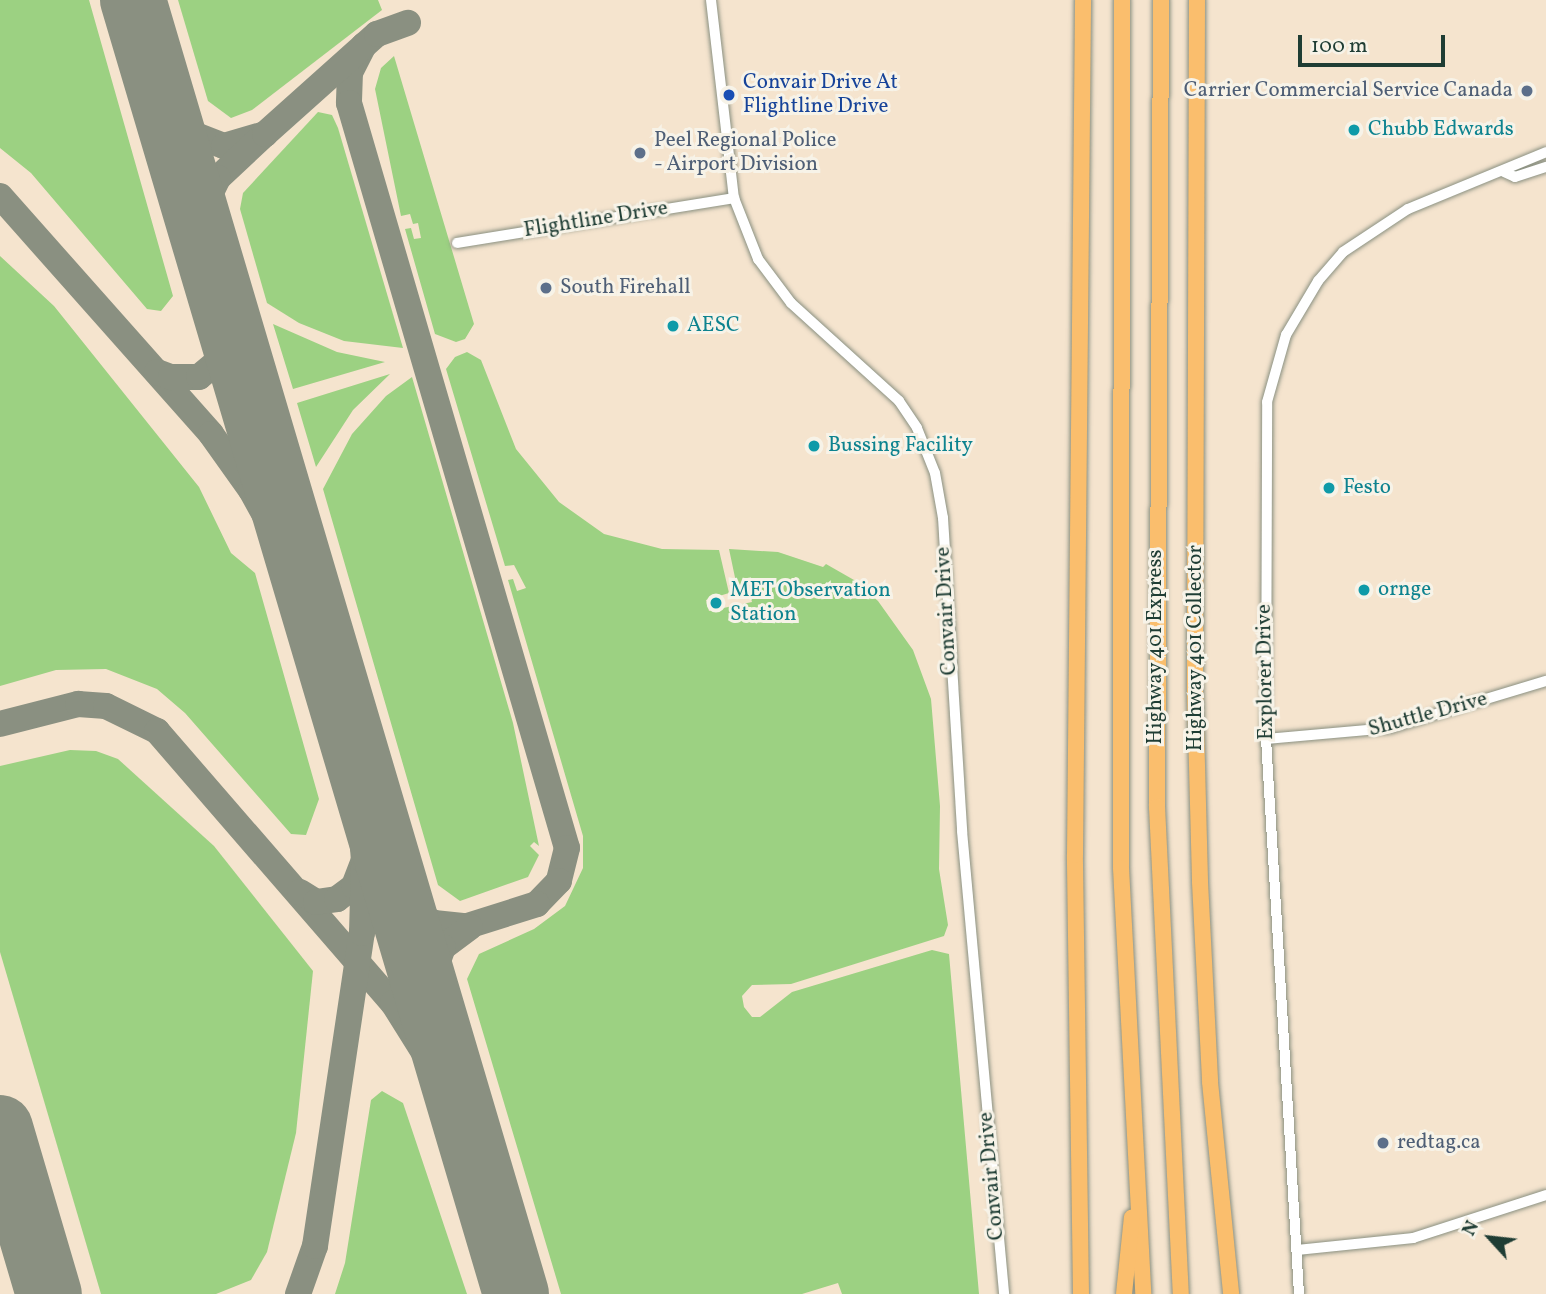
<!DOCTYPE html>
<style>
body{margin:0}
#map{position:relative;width:1546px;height:1294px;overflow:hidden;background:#f5e4ce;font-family:Vollkorn,serif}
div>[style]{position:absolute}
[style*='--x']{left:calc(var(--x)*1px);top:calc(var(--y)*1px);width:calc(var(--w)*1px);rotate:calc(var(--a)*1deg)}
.green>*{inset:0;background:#9cd182}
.taxiway>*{height:26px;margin:-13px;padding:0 13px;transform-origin:13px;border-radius:13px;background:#8a9081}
.runway>*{height:66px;margin:-33px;padding:0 33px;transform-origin:33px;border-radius:33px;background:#8a9081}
.roads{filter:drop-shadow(0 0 2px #8a9081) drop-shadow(0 0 2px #8a9081)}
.minor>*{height:10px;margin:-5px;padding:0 5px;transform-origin:5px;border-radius:5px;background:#fff}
.highway>*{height:16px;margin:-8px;padding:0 8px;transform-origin:8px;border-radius:8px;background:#fabe6d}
.dots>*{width:19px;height:19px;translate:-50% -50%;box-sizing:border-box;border:4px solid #f7f3e8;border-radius:50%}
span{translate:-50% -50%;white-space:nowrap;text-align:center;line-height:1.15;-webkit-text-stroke:6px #f7f3e8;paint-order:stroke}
.transit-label{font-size:21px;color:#164399}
.left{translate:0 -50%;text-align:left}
.service-label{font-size:21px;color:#4e5e75}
.right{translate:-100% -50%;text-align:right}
.culture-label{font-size:21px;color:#0d838f}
.street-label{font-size:21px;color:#1f3d34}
.north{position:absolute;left:1455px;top:1203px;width:70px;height:70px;-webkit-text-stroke:5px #f7f3e8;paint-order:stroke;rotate:297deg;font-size:19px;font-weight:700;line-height:28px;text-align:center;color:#1f3d34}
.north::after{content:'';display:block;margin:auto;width:24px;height:32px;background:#1f3d34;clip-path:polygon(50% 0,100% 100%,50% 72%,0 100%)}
.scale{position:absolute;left:1298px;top:35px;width:147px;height:32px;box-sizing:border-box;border:4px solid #1f3d34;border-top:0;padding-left:9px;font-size:21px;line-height:24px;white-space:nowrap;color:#1f3d34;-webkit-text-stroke:5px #f7f3e8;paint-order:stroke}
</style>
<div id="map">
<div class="green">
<div style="clip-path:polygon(0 0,89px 0,173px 296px,161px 311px,147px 309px,31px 173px,0 148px)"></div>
<div style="clip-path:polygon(178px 0,378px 0,382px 10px,252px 110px,231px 118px,208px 101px)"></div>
<div style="clip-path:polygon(394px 56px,474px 324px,465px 339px,456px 342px,435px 334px,405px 229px,411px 228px,414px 239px,421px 238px,418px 223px,413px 224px,410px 214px,401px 216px,375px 89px,381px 68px)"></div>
<div style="clip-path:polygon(318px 112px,332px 115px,338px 128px,403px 348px,344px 341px,299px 323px,267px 303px,240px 209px,243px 193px)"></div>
<div style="clip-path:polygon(0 256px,54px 306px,199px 487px,231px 553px,255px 573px,319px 799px,306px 835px,291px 834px,185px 713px,157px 689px,106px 669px,56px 670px,0 686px)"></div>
<div style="clip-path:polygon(273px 324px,337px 352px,385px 362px,293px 389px)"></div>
<div style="clip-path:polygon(467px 352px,481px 360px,516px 449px,559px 502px,604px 534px,662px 549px,719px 550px,729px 593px,706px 600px,709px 611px,752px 602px,748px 588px,737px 587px,729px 549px,778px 552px,823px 567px,826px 564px,854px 580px,878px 601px,913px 650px,931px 699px,940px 806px,939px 869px,948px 925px,944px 936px,791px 984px,752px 985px,742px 996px,744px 1007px,752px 1017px,760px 1017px,792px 992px,932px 950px,949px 954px,979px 1294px,842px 1294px,838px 1283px,802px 1294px,561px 1294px,467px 979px,479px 954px,534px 929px,565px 906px,583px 868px,583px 836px,508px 580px,513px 579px,517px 591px,526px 588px,514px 565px,505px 566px,446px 369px,455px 357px)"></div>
<div style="clip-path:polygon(390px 374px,353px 410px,316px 467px,297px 403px)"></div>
<div style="clip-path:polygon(412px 377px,513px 723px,539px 846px,534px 842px,530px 846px,539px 855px,528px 877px,460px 901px,438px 885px,323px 489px,352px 434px,386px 396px)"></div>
<div style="clip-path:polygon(70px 750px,96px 751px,118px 759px,214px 846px,313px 971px,296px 1133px,267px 1252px,251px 1280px,216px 1294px,101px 1294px,0 952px,0 766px)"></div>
<div style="clip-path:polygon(382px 1091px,403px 1103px,467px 1294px,335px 1294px,345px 1263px,371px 1100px)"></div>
</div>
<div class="taxiway">
<div style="--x:139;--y:14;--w:95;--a:73.5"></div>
<div style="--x:166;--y:105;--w:32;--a:54"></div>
<div style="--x:185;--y:131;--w:42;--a:21"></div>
<div style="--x:224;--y:146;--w:43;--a:-16.3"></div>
<div style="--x:265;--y:134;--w:64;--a:136.9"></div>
<div style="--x:218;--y:178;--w:34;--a:116"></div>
<div style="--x:203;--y:209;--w:27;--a:88"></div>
<div style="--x:204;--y:236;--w:92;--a:73.5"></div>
<div style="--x:364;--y:45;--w:30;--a:117"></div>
<div style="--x:350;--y:72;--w:31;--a:92"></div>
<div style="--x:349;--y:103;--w:776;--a:73.69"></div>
<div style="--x:567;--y:848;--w:34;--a:104"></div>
<div style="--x:559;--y:881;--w:32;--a:134"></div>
<div style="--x:537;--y:904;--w:150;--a:162.5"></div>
<div style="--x:265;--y:134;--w:150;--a:-41.8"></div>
<div style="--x:377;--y:34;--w:33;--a:-20"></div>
<div style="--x:0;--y:196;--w:318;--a:48.4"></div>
<div style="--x:211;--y:434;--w:69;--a:54.5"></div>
<div style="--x:251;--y:490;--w:116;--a:61.2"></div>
<div style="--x:157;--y:372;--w:15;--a:20"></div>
<div style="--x:171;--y:377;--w:28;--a:0"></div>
<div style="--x:199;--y:377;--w:25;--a:-40"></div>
<div style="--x:218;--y:361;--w:38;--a:-75"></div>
<div style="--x:0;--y:724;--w:81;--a:-14.4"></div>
<div style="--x:78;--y:704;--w:28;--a:4"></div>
<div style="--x:106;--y:706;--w:57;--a:26.1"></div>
<div style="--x:157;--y:731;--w:360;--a:49.1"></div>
<div style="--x:393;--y:1003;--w:66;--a:58"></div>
<div style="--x:428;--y:1059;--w:150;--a:66.9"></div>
<div style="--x:370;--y:796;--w:105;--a:72.8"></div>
<div style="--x:401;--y:896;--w:19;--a:51"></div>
<div style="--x:413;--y:911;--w:24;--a:30"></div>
<div style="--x:434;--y:923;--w:36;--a:6"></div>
<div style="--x:470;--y:927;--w:34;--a:143"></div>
<div style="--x:443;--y:947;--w:41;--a:109.7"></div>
<div style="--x:429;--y:986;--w:109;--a:75.1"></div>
<div style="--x:300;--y:892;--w:19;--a:32"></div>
<div style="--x:316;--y:902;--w:21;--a:-8"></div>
<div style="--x:337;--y:899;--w:21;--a:-37"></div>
<div style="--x:354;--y:886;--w:25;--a:-69"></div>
<div style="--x:298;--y:1294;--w:51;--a:-70.5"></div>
<div style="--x:315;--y:1246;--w:317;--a:-81.5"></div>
<div style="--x:362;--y:933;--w:72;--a:-88.4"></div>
<div style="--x:364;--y:861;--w:104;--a:-94.4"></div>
</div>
<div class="runway">
<div style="--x:133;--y:0;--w:1349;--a:73.51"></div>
<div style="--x:0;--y:1128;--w:173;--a:73.6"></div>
</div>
<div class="roads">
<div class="minor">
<div style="--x:711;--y:0;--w:199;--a:83.4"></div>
<div style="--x:734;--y:198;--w:66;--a:68.5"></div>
<div style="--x:758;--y:259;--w:55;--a:53.1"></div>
<div style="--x:791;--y:303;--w:146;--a:42.2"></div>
<div style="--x:899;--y:401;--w:32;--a:56"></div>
<div style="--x:917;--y:428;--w:48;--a:68.2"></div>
<div style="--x:935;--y:473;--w:46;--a:79.9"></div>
<div style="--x:943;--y:518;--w:314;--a:86.5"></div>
<div style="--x:962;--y:831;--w:465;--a:84.8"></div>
<div style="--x:1504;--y:172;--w:12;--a:24"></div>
<div style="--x:1515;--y:177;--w:33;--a:-18"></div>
<div style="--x:457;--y:243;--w:281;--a:-9.2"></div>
<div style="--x:1266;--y:739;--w:124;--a:-5.1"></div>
<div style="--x:1390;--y:728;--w:163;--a:-16.8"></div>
<div style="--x:1297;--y:1250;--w:117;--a:-5.9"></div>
<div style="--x:1413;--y:1238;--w:140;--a:-17.9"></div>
<div style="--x:1299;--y:1294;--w:556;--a:-93.4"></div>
<div style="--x:1266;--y:739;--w:337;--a:-89.8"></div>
<div style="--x:1267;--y:402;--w:70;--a:-74.2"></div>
<div style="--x:1286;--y:335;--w:63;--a:-59.3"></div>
<div style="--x:1318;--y:281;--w:38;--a:-49"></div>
<div style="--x:1343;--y:252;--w:78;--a:-33.5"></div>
<div style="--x:1408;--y:209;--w:149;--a:-22.4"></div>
</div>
<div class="highway">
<div style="--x:1122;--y:0;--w:868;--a:90.07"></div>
<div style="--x:1121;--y:868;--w:427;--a:87"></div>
<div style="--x:1161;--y:0;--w:807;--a:90.28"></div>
<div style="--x:1157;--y:807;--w:488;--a:87.2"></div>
<div style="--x:1197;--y:0;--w:689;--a:90.17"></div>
<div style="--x:1195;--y:689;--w:193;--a:88.5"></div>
<div style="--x:1200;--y:882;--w:200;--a:87.1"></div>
<div style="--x:1210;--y:1082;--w:213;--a:84.3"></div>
<div style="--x:1081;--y:1294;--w:439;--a:-90.8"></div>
<div style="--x:1075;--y:855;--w:855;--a:-89.46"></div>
<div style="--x:1124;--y:1294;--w:77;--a:-84.1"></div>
</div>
</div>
<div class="dots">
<div style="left:1527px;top:91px;background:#5c6f8a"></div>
<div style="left:729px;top:95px;background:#1a4fb4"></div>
<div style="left:1354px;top:130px;background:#0f9aa8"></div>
<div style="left:640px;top:153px;background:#5c6f8a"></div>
<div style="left:546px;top:288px;background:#5c6f8a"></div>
<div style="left:673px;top:326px;background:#0f9aa8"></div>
<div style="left:814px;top:446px;background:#0f9aa8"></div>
<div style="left:1329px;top:488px;background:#0f9aa8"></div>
<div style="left:1364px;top:590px;background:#0f9aa8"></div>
<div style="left:716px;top:603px;background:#0f9aa8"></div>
<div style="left:1383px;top:1143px;background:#5c6f8a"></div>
</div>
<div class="transit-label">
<span class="left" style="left:743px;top:95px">Convair Drive At<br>Flightline Drive</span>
</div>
<div class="service-label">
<span class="right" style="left:1513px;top:91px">Carrier Commercial Service Canada</span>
<span class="left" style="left:654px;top:153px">Peel Regional Police<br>- Airport Division</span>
<span class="left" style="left:560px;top:288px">South Firehall</span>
<span class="left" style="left:1397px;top:1143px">redtag.ca</span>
</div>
<div class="culture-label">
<span class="left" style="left:1368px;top:130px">Chubb Edwards</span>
<span class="left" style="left:687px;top:326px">AESC</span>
<span class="left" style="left:828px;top:446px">Bussing Facility</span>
<span class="left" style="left:1343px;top:488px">Festo</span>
<span class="left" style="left:1378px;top:590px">ornge</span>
<span class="left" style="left:730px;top:603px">MET Observation<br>Station</span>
</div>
<div class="street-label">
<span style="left:596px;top:220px;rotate:-9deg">Flightline Drive</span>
<span style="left:947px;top:611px;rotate:-93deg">Convair Drive</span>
<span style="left:1156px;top:647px;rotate:-90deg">Highway 401 Express</span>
<span style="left:1196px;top:648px;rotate:-90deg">Highway 401 Collector</span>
<span style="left:1266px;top:672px;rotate:-91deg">Explorer Drive</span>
<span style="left:1428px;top:715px;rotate:-15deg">Shuttle Drive</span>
<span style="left:992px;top:1176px;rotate:-95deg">Convair Drive</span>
</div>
<div class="north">N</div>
<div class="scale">100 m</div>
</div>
